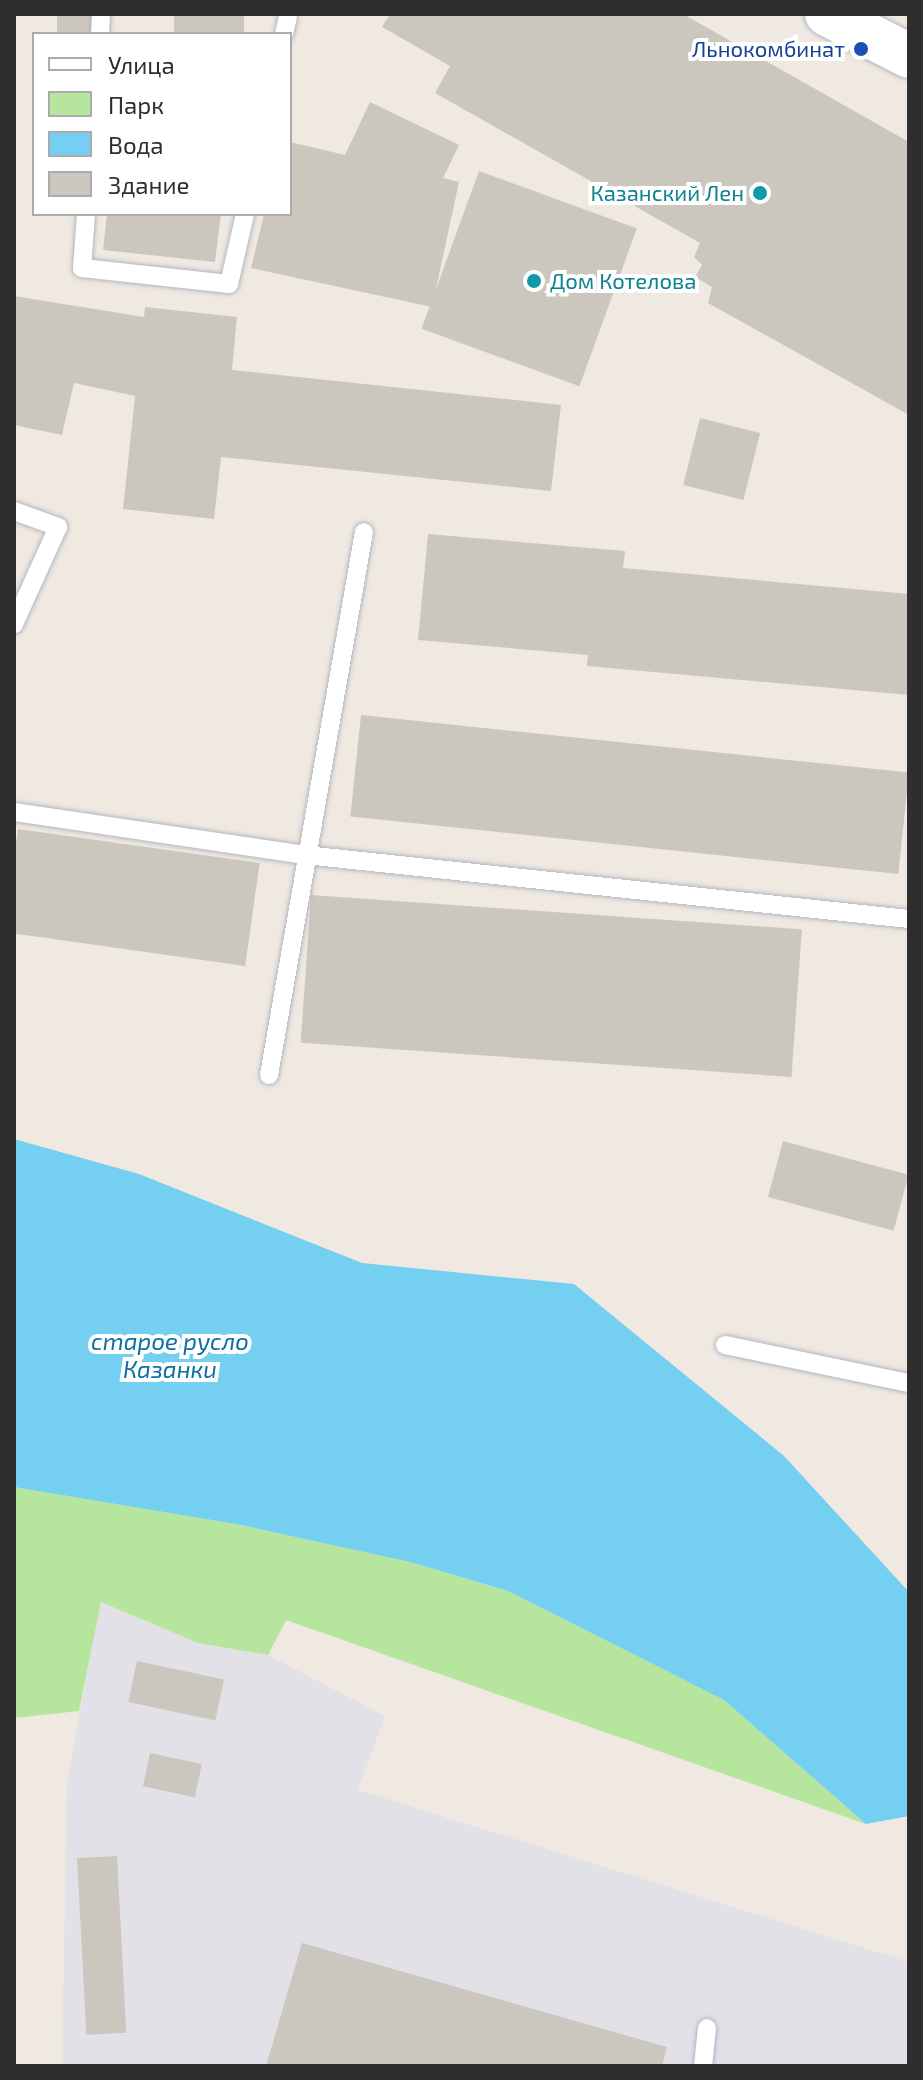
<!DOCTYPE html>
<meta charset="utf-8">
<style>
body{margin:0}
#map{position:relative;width:923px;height:2080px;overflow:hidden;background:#efe9e1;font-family:"Exo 2",sans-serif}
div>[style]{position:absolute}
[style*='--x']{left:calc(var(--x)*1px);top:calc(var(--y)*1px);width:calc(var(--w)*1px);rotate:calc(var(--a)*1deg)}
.industrial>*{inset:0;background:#e3e1e8}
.green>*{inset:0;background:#b6e59e}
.water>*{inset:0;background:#75cff0}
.building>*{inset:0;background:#cbc7bf;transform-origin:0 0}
.roads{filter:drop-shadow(0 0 2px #b4b7c1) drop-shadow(0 0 2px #b4b7c1)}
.service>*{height:18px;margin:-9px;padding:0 9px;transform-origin:9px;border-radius:9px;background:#fff}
.tertiary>*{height:44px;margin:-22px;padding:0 22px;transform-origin:22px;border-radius:22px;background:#fff}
.dots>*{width:22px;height:22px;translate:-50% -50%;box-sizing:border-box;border:4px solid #fff;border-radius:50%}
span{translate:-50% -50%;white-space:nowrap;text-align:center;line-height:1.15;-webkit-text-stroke:8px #fff;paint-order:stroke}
.transit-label{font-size:22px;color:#164399}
.right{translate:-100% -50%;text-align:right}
.culture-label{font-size:22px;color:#0d838f}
.left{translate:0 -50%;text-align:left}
.water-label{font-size:24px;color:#0d6fa3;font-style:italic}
.frame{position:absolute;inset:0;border:16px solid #2e2e2e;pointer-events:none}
.legend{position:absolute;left:32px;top:32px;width:260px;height:184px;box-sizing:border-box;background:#fff;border:2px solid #ababab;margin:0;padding:10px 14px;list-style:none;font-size:24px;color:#2e2e2e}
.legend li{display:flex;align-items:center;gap:16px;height:40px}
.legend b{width:40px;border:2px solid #ababab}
</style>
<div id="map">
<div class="industrial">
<div style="clip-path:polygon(100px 1602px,198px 1643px,268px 1655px,385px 1716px,358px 1790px,909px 1962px,909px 2066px,62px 2066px,67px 1783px)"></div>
</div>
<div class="green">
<div style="clip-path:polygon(14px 1487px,236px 1524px,410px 1562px,508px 1591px,724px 1700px,866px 1824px,286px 1620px,268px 1655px,198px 1643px,101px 1602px,79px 1711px,14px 1718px)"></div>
</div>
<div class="water">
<div style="clip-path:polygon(14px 1139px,139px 1174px,362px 1263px,574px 1284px,784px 1456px,909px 1592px,909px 1816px,866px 1824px,724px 1700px,508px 1591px,410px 1562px,236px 1524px,14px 1487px)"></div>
</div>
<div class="building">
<div style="left:57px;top:14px;width:40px;height:20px"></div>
<div style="left:174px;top:14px;width:70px;height:20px"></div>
<div style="clip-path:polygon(390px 14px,683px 14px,909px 142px,909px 415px,708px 303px,712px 287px,695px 277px,702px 265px,694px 257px,700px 243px,435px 93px,450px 66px,382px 27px)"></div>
<div style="clip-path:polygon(370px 102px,459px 145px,443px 178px,459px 182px,432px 307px,251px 268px,264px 214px,290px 214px,290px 142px,345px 155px)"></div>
<div style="left:479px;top:171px;width:168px;height:168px;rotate:20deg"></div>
<div style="clip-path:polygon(107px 214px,221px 214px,215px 262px,103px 250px)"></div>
<div style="clip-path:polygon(14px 296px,144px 317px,145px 307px,237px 317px,232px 370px,561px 405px,551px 491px,221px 457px,214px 519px,123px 509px,135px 396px,74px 383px,62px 435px,14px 425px)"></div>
<div style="left:700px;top:418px;width:62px;height:69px;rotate:14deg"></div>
<div style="clip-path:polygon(428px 534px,625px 551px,623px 568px,909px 594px,909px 695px,587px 666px,588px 655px,418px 640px)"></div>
<div style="left:361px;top:715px;width:551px;height:102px;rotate:6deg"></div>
<div style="left:18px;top:829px;width:244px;height:104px;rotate:8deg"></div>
<div style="left:311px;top:895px;width:492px;height:148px;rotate:4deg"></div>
<div style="left:783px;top:1141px;width:130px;height:58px;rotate:15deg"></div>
<div style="left:137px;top:1661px;width:89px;height:42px;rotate:12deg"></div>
<div style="left:150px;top:1753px;width:53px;height:34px;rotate:12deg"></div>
<div style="left:117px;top:1856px;width:177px;height:40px;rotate:87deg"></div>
<div style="clip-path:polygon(302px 1943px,667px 2047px,662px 2066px,266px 2066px)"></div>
</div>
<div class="roads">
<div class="service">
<div style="--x:100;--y:34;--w:20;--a:-87"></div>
<div style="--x:284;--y:34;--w:17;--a:-77"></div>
<div style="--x:86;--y:214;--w:54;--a:94.2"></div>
<div style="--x:82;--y:268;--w:148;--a:6.2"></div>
<div style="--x:229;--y:284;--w:72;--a:-77.1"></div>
<div style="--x:14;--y:511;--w:47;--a:20"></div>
<div style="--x:58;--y:527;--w:107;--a:114.4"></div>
<div style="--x:14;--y:812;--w:294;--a:8.4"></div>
<div style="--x:305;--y:855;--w:607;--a:6.05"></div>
<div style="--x:269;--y:1075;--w:551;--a:-80.08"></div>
<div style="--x:725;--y:1345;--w:188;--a:11.7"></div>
<div style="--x:703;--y:2066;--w:38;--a:-84"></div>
</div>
<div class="tertiary">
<div style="--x:827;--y:14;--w:92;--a:27.1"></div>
</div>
</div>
<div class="dots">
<div style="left:861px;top:49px;background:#1a4fb4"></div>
<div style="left:760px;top:193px;background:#0f9aa8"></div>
<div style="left:534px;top:281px;background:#0f9aa8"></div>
</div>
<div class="transit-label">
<span class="right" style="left:845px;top:49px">Льнокомбинат</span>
</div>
<div class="culture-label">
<span class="right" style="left:744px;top:193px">Казанский Лен</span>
<span class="left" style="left:550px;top:281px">Дом Котелова</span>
</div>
<div class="water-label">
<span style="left:170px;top:1355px">старое русло<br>Казанки</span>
</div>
<div class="frame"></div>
<ul class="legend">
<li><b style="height:10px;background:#fff"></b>Улица</li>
<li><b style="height:22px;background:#b6e59e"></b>Парк</li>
<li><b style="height:22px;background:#75cff0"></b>Вода</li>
<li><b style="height:22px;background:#cbc7bf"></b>Здание</li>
</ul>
</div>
